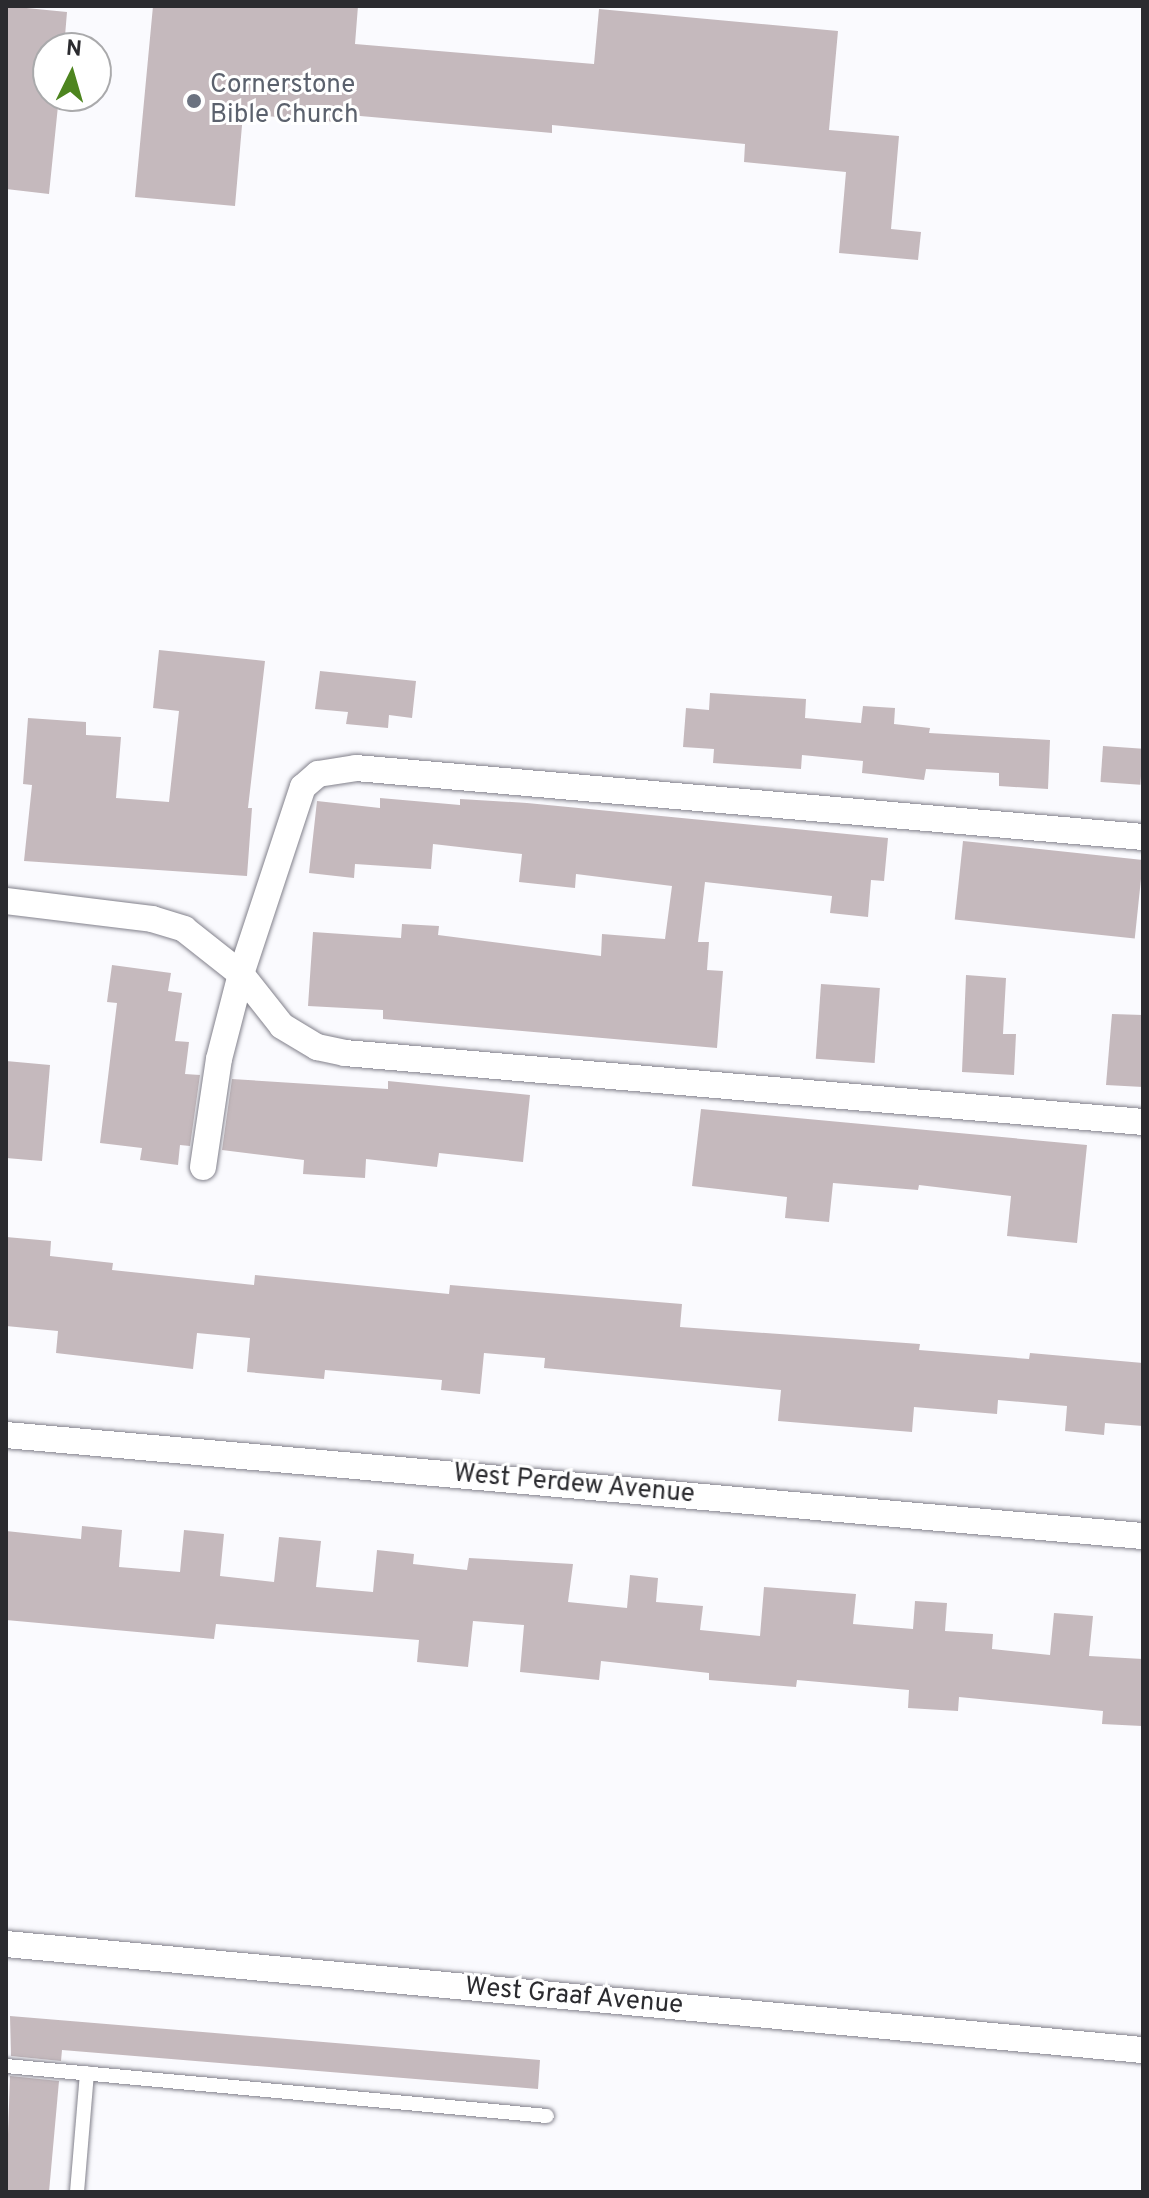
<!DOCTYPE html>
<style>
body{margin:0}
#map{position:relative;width:1149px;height:2198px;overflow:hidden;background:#fafafe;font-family:Overpass,sans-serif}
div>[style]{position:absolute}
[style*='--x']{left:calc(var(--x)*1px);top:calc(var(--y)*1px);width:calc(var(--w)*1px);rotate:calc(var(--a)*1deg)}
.building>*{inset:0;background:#c5b9bd;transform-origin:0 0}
.roads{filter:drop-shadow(0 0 2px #82818b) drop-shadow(0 0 2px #82818b)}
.lane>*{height:14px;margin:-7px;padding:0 7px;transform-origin:7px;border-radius:7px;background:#fff}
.street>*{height:26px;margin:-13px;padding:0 13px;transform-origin:13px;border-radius:13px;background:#fff}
.dots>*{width:22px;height:22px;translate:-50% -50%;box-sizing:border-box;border:4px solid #fff;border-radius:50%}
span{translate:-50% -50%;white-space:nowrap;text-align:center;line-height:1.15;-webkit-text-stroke:6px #fff;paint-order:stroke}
.worship-label{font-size:26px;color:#5b616d}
.left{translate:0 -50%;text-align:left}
.street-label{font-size:26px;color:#2b2b2f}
.frame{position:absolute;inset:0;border:8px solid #2b2b2f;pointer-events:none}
.north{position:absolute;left:32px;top:32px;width:80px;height:80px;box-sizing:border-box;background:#fff;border:2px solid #aaaaac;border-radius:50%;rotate:5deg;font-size:22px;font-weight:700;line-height:32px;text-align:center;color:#2b2b2f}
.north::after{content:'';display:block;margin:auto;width:28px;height:36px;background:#4d851f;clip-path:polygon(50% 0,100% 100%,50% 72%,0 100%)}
</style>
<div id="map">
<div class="building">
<div style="clip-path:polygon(6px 6px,67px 12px,64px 48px,48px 48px,48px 96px,59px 96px,49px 194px,6px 189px)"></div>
<div style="clip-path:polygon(153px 6px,358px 6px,355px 44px,594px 64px,599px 9px,838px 31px,829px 130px,899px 136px,891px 229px,921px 232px,918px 260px,839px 253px,846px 172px,744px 162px,745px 144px,552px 125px,552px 133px,349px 115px,348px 123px,243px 114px,235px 206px,135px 197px)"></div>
<div style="clip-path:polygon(159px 650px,265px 661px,248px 808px,252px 808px,247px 876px,24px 861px,32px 785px,23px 784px,28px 718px,86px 722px,86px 735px,121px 737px,116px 798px,169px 802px,179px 711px,153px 708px)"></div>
<div style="clip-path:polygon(320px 671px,416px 681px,412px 718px,389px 715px,388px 728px,346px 724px,348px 712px,315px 709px)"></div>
<div style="clip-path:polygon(710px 693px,806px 699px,805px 718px,861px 723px,863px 706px,895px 708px,894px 724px,930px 728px,929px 733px,1050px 740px,1048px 789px,999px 786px,999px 773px,926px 769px,924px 780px,862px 773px,863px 761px,802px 755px,801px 769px,713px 763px,714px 749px,683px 747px,686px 708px,709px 710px)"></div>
<div style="left:1103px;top:746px;width:40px;height:36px;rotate:4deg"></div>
<div style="clip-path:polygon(380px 798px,460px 805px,460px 799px,527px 803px,888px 838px,884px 881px,871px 880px,868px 917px,830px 913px,832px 896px,705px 882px,698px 942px,709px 942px,707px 970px,723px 971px,717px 1048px,383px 1019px,383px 1010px,308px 1006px,313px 932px,401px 938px,402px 924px,439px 926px,438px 935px,601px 956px,602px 934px,665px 939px,672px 886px,576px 874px,575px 888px,519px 882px,522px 854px,433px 844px,431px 869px,355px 864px,354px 878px,309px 873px,317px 801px,380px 808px)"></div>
<div style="left:963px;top:841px;width:181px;height:79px;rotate:6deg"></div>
<div style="clip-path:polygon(112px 965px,171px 973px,168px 991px,182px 993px,175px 1041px,189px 1042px,185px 1074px,200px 1075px,190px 1146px,180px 1145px,178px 1165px,140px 1160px,142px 1148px,100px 1143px,117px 1003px,107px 1002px)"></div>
<div style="clip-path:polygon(966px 975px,1006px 978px,1003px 1034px,1016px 1034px,1014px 1075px,962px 1072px)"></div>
<div style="left:821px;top:984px;width:59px;height:75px;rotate:4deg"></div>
<div style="clip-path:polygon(1112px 1014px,1143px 1015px,1143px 1087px,1106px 1085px)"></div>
<div style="clip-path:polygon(6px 1061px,50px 1065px,42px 1161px,6px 1158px)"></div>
<div style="clip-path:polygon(232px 1079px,388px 1089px,388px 1081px,530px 1095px,523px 1162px,439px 1153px,437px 1167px,366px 1159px,365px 1178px,303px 1174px,304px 1160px,222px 1150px)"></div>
<div style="clip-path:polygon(701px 1109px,1087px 1145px,1077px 1243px,1007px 1236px,1011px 1196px,919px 1185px,918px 1190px,833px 1183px,829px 1222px,785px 1218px,787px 1197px,692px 1186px)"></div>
<div style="clip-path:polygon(6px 1237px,51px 1241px,50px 1256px,113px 1263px,112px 1270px,254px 1285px,255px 1275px,449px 1294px,450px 1285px,682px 1304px,680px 1327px,920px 1344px,919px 1350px,1029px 1359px,1030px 1353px,1143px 1363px,1143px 1426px,1105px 1423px,1104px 1435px,1065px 1431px,1067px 1406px,998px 1400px,997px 1414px,914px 1407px,912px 1432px,778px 1421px,781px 1390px,544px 1368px,545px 1358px,484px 1353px,480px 1394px,441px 1390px,442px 1380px,325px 1370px,324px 1379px,247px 1372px,250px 1338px,197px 1333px,193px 1369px,56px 1353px,58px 1331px,6px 1326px)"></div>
<div style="clip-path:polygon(82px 1526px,122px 1530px,119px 1567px,180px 1572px,184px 1530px,224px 1534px,220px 1576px,274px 1582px,279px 1537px,321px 1541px,316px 1587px,373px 1592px,377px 1550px,414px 1554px,413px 1564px,467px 1570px,469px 1558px,573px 1564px,568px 1602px,627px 1608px,630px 1575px,658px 1578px,656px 1602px,703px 1606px,700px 1630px,760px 1636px,764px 1587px,856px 1594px,853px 1624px,913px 1629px,915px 1601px,947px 1603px,945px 1631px,993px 1634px,992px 1649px,1050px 1655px,1054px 1613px,1093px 1616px,1089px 1656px,1143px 1659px,1142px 1726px,1102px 1724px,1103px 1711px,959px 1697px,958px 1711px,908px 1708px,909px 1690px,797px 1680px,796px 1687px,709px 1680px,709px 1673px,601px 1661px,599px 1680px,520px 1672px,524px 1625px,473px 1621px,468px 1667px,417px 1662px,419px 1640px,216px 1624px,214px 1639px,6px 1620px,6px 1531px,81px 1539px)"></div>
<div style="clip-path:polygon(10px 2016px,540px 2060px,538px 2089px,62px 2050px,61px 2061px,11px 2056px)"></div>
<div style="clip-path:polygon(10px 2076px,59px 2081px,49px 2192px,6px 2192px)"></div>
</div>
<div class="roads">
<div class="lane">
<div style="--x:6;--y:2066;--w:543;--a:5.28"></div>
<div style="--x:77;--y:2192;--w:119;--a:-85.2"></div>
</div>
<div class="street">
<div style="--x:6;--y:901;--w:147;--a:7"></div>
<div style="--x:152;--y:919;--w:34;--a:17"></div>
<div style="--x:184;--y:929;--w:73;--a:38.3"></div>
<div style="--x:241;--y:974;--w:66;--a:51.7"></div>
<div style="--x:282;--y:1026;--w:41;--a:31"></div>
<div style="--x:317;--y:1047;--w:29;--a:12"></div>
<div style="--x:345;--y:1053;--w:801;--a:4.94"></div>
<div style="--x:203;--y:1167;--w:109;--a:-81.6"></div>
<div style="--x:219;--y:1059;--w:88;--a:-75.5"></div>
<div style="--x:241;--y:974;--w:197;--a:-71.7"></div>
<div style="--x:303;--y:787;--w:20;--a:-41"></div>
<div style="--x:318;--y:774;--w:38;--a:-9"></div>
<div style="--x:356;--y:768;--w:790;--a:5.01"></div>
<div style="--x:6;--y:1435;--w:1141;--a:5.08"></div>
<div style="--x:6;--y:1944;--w:1142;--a:5.33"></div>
</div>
</div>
<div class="dots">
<div style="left:194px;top:101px;background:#6b7280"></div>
</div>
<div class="worship-label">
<span class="left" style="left:210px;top:101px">Cornerstone<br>Bible Church</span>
</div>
<div class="street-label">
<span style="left:574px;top:1485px;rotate:5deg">West Perdew Avenue</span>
<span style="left:574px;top:1997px;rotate:5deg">West Graaf Avenue</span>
</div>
<div class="frame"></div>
<div class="north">N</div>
</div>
